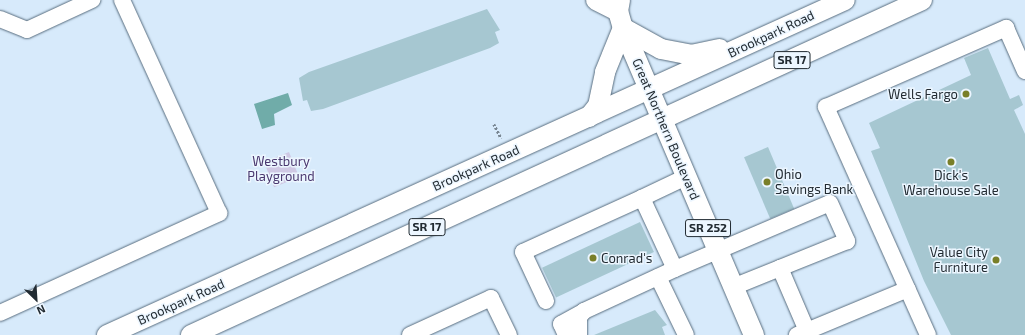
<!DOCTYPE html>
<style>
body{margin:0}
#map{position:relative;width:1025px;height:335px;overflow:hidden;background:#d7eafb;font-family:"Exo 2",sans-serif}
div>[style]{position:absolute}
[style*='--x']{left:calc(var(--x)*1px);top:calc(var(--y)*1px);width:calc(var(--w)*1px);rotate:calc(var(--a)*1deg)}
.green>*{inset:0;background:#cfc8e4;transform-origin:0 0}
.water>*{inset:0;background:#70aca9}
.building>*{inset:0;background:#a6c7d1;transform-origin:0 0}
.path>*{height:2.5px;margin-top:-1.25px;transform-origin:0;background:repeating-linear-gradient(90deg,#788692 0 2px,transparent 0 4px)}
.roads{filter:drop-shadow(0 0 1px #586d7f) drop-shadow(0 0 1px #586d7f)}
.minor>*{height:16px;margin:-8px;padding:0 8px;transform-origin:8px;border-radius:8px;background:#fff}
.major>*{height:20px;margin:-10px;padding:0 10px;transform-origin:10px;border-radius:10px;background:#fff}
.dots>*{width:11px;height:11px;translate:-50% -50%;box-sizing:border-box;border:2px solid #ecf6ff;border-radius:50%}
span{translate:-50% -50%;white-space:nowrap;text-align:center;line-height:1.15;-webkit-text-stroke:3px #ecf6ff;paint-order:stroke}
.shield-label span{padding:1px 3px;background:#ecf6ff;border:1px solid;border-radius:3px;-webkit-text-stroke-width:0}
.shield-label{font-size:12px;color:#222b32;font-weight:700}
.street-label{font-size:13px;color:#222b32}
.poi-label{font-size:13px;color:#222b32}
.right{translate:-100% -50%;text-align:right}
.left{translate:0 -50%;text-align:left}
.park-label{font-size:13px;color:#4a386f}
.north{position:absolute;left:16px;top:279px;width:40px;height:40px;-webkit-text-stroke:3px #ecf6ff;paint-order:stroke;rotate:155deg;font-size:11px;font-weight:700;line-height:16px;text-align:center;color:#222b32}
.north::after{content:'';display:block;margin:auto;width:14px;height:18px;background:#222b32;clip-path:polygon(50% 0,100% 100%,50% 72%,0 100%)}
</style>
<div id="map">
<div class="green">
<div style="left:289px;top:152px;width:27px;height:27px;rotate:68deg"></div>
</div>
<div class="water">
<div style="clip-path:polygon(288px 93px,292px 105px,274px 114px,275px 125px,262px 129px,254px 104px)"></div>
</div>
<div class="building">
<div style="clip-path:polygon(487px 9px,500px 30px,495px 32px,499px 43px,490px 48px,323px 109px,311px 111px,307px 100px,303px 101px,299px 78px,309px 72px)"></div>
<div style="clip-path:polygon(988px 48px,1010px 99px,1019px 95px,1023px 105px,1014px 110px,1025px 134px,1025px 335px,951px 335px,924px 281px,871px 151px,880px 148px,869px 123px,971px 75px,964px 58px)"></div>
<div style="left:768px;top:147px;width:67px;height:26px;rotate:67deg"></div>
<div style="left:640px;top:222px;width:33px;height:108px;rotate:65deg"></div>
<div style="clip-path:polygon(655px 310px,667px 325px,662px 327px,665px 335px,594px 335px)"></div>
</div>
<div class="path">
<div style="--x:494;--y:124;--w:16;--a:63"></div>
</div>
<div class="roads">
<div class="minor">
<div style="--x:0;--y:19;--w:29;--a:22"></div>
<div style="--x:27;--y:30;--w:72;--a:-24.8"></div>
<div style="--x:686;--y:177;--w:49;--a:154.5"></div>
<div style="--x:642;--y:198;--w:78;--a:65.1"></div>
<div style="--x:675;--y:269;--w:168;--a:-23.1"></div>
<div style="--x:830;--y:203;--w:42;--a:65.9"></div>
<div style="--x:847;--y:241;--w:72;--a:158.1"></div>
<div style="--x:658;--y:277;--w:64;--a:64.2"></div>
<div style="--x:733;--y:287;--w:51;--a:-22"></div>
<div style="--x:780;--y:268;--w:69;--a:66.8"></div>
<div style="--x:807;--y:331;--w:11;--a:158"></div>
<div style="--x:546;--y:301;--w:54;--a:-115.1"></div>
<div style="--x:523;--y:252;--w:131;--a:-24.4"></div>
<div style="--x:0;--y:313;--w:241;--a:-24.5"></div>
<div style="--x:219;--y:213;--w:234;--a:-114.5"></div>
<div style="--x:410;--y:335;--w:89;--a:-24.6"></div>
<div style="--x:491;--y:298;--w:41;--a:64.1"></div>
<div style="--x:566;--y:335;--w:12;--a:-114"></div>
<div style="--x:561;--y:324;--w:26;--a:-29"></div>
<div style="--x:579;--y:335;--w:18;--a:-90"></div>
<div style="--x:579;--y:317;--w:8;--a:-50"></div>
<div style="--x:584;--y:311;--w:100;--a:-24.8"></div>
<div style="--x:809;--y:335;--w:4;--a:-117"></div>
<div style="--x:807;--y:331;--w:109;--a:-22.6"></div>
<div style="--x:928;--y:335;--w:250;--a:-114.1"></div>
<div style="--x:826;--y:107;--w:197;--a:-23.7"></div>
<div style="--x:1006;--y:28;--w:47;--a:66.2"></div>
</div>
<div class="major">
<div style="--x:596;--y:0;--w:25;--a:27"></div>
<div style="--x:620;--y:0;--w:11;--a:100"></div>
<div style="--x:618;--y:11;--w:18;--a:74"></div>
<div style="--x:623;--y:28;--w:334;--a:66.9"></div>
<div style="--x:623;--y:28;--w:43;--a:28.9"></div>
<div style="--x:661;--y:49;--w:31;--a:11"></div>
<div style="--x:691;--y:55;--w:29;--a:-12"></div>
<div style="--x:589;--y:117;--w:14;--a:-51"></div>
<div style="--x:598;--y:106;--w:35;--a:-78"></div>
<div style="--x:605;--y:72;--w:48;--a:-67.8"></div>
<div style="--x:107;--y:335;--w:810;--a:-24.41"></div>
<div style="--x:191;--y:335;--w:804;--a:-24.62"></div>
</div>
</div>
<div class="dots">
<div style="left:966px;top:94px;background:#797f29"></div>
<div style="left:951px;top:162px;background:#797f29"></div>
<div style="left:767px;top:182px;background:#797f29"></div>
<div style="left:593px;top:258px;background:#797f29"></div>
<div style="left:996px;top:260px;background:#797f29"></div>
</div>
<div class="shield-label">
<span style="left:792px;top:60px">SR 17</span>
<span style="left:427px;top:227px">SR 17</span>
<span style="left:708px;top:228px">SR 252</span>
</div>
<div class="street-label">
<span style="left:771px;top:34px;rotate:-25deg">Brookpark Road</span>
<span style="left:666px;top:129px;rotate:67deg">Great Northern Boulevard</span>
<span style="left:476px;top:168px;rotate:-24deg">Brookpark Road</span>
<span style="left:181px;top:302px;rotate:-24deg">Brookpark Road</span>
</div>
<div class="poi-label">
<span class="right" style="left:958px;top:94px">Wells Fargo</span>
<span class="left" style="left:775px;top:182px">Ohio<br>Savings Bank</span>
<span style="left:951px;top:183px">Dick's<br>Warehouse Sale</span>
<span class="right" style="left:988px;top:260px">Value City<br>Furniture</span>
<span class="left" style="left:601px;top:258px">Conrad's</span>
</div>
<div class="park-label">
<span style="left:281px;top:169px">Westbury<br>Playground</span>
</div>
<div class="north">N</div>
</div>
